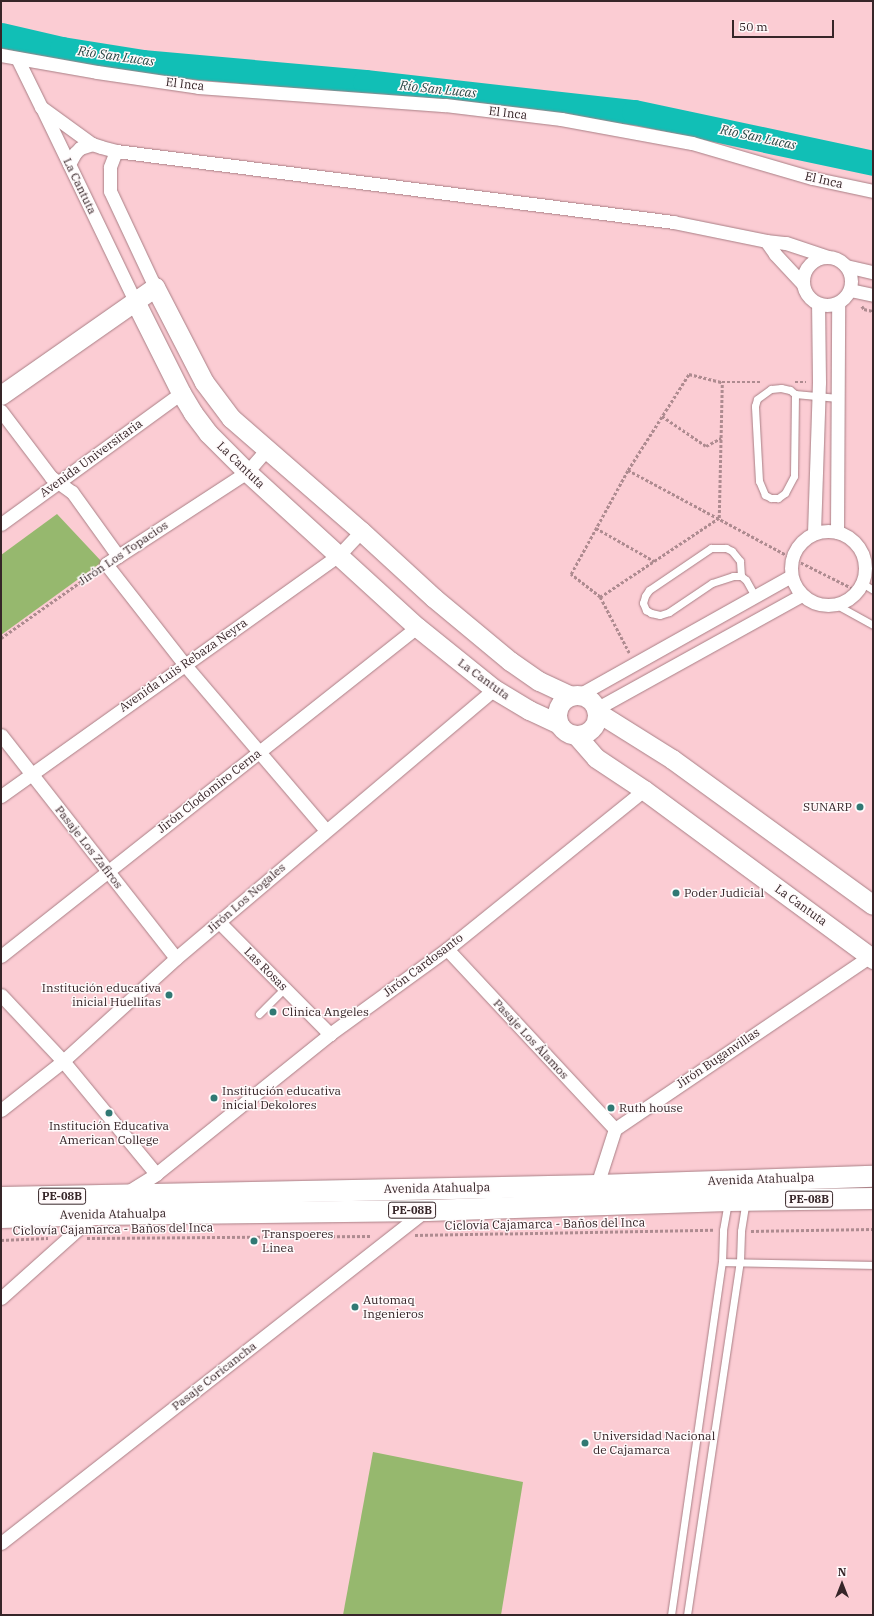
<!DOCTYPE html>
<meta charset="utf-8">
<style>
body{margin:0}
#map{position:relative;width:874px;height:1616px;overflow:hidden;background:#fbccd3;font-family:"IBM Plex Serif",serif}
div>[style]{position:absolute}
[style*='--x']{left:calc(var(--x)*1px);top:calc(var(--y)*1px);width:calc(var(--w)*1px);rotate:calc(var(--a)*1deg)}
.green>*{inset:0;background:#96b86e}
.river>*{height:25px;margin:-12.5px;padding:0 12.5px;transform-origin:12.5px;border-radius:12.5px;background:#11bfb6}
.path>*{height:2.5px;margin-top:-1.25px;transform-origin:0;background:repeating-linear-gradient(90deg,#ae8b90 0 3px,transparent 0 5px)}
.roads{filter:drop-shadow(0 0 1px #a97f85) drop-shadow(0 0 1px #a97f85)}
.lane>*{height:7px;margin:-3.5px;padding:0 3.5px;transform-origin:3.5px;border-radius:3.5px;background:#fff}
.street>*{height:13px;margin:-6.5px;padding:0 6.5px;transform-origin:6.5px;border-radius:6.5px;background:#fff}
.street>.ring{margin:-6.5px;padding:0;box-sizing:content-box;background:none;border:13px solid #fff;border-radius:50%}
.secondary>*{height:19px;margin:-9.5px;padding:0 9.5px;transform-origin:9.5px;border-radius:9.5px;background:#fff}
.secondary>.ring{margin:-9.5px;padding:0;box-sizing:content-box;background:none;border:19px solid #fff;border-radius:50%}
.primary>*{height:21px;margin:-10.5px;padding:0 10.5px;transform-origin:10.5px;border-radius:10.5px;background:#fff}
.dots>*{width:11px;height:11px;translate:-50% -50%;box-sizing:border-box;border:2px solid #fffafb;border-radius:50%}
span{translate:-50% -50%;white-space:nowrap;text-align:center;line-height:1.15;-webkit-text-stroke:3px #fffafb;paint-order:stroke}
.shield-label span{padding:1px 3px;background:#fffafb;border:1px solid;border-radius:3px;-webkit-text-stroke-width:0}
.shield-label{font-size:11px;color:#362528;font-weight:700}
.street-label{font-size:12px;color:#362528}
.poi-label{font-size:12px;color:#362528}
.right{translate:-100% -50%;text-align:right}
.left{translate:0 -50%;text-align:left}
.water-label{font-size:13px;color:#284744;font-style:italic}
.frame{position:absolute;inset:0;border:2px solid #362528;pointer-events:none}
.north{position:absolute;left:822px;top:1564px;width:40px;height:40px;-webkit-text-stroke:3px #fffafb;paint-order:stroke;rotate:0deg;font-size:11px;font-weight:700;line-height:16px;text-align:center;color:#362528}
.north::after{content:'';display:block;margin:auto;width:14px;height:18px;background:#362528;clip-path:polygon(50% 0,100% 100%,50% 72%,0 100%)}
.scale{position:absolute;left:732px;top:20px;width:102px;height:18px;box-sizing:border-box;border:2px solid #362528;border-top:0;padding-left:5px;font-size:12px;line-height:14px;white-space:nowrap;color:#362528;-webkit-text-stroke:3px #fffafb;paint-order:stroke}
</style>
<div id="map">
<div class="green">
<div style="clip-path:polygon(57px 514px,102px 562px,1px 635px,1px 555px)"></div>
<div style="clip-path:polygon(373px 1452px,523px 1482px,501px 1615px,343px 1615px)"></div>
</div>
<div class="river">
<div style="--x:1;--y:35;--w:63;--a:12.9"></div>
<div style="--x:62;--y:49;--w:81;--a:9.2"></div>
<div style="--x:142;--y:62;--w:224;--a:5.1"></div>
<div style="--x:365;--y:82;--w:271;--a:6.4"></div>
<div style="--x:634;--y:112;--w:244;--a:12"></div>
</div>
<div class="path">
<div style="--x:862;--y:306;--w:4;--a:56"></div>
<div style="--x:864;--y:309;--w:9;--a:13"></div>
<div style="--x:795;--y:382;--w:11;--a:0"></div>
<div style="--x:662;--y:416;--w:53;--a:34.3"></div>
<div style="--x:706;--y:446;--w:17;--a:-28"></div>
<div style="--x:628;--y:470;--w:186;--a:28.2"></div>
<div style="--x:792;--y:558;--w:69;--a:26.6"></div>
<div style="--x:596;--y:528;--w:67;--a:29.6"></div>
<div style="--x:600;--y:597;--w:143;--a:-33.6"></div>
<div style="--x:719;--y:518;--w:136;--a:-88.7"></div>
<div style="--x:1;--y:638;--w:116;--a:-35.2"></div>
<div style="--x:629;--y:653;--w:63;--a:-117.4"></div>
<div style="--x:600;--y:597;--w:37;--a:-142"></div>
<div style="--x:571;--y:574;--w:119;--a:-61.3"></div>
<div style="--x:628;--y:470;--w:114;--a:-57.6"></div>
<div style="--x:689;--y:374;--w:34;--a:14"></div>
<div style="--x:722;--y:382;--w:40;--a:0"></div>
<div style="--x:751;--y:1231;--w:122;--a:-0.9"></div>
<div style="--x:415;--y:1235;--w:299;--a:-1"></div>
<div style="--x:87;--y:1238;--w:285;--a:-0.4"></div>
<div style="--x:1;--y:1240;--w:47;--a:-2.4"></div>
</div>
<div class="roads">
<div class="lane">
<div style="--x:795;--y:394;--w:82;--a:90.7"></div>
<div style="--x:794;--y:476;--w:19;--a:118"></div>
<div style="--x:785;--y:493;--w:9;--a:144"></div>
<div style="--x:778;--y:498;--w:7;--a:180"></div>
<div style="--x:771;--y:498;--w:7;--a:-153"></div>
<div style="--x:765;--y:495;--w:15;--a:-113"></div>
<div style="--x:759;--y:481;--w:75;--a:-93.1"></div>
<div style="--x:755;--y:406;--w:7;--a:-74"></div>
<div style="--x:757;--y:399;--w:17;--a:-36"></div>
<div style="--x:771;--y:389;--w:10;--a:-6"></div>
<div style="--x:781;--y:388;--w:9;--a:13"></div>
<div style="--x:790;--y:390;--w:6;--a:39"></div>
<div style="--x:795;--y:394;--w:43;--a:5.3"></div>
<div style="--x:741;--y:576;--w:15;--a:-94"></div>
<div style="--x:740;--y:561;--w:13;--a:-129"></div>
<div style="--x:732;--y:551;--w:7;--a:-153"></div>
<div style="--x:726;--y:548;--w:15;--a:180"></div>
<div style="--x:711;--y:548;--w:75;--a:145.9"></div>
<div style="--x:649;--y:590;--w:7;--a:124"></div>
<div style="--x:645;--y:596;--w:7;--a:106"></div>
<div style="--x:643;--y:603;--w:8;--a:67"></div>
<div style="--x:646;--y:610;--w:6;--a:31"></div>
<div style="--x:651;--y:613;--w:9;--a:13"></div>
<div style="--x:660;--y:615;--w:9;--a:-18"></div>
<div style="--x:669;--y:612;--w:52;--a:-34"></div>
<div style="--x:712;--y:583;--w:22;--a:-18"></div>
<div style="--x:733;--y:576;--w:8;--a:0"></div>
<div style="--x:741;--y:576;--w:6;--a:39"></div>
<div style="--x:746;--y:580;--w:18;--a:61"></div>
<div style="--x:862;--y:583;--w:13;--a:32"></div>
<div style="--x:835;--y:604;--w:43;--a:28.9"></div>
<div style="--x:259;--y:1014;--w:37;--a:-45"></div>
<div style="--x:722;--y:1262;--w:151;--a:1.1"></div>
<div style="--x:671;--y:1615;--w:357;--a:-81.8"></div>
<div style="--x:722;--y:1262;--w:32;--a:-88"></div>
<div style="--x:723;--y:1230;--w:29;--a:-80"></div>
<div style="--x:687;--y:1615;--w:358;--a:-81.5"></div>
<div style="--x:740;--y:1261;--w:30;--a:-88"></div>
<div style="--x:741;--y:1231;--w:30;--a:-81"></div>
</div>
<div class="street">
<div style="--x:1;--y:55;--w:97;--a:10"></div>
<div style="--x:97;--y:72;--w:102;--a:8.4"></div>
<div style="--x:198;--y:87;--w:248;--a:4.2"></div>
<div style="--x:445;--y:105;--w:117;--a:6.9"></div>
<div style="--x:561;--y:119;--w:133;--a:10.4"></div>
<div style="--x:692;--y:143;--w:125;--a:16.3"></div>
<div style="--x:812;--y:178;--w:62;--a:12"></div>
<div style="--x:17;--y:58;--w:55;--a:63.9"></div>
<div style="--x:41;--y:107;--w:63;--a:36"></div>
<div style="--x:92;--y:144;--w:9;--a:18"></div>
<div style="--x:101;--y:147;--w:16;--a:15"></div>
<div style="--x:116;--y:151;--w:562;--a:7.26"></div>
<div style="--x:673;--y:222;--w:95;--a:11.5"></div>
<div style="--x:766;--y:241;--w:20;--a:6"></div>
<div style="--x:786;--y:243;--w:44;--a:18.4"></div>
<div style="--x:43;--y:110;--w:212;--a:64.3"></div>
<div style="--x:116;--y:151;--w:17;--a:111"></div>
<div style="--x:110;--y:167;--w:24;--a:90"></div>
<div style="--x:110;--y:191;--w:106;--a:64.9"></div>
<div style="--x:69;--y:164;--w:13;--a:-61"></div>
<div style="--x:75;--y:153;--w:7;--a:-45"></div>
<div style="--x:80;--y:148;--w:13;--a:-18"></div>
<div style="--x:766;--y:241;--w:16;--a:55"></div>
<div style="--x:775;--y:254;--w:40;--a:47"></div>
<div class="ring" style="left:803px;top:257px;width:35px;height:35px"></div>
<div style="--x:846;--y:266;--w:28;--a:13"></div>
<div style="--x:850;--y:290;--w:24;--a:12"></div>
<div style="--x:1;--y:411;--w:83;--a:52.9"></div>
<div style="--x:51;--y:477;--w:26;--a:36"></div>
<div style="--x:72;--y:492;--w:79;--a:54.3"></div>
<div style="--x:267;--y:449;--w:30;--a:131"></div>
<div style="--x:247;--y:472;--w:168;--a:146.9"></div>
<div style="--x:106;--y:564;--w:127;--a:52"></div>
<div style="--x:184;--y:664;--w:218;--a:49.5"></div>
<div style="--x:1;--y:524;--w:223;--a:-36"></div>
<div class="ring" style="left:791px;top:531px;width:61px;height:61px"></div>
<div style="--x:837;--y:532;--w:229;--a:-89.7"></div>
<div style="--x:814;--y:533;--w:151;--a:-88.1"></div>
<div style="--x:819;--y:382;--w:78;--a:-90.7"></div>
<div style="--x:579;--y:695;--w:243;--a:-29.3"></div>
<div style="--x:596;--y:709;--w:235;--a:-29"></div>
<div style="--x:1;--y:735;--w:283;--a:51.9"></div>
<div style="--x:1;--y:796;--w:415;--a:-35.5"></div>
<div style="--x:339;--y:555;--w:33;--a:-47"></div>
<div style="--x:219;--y:922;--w:158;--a:45.3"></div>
<div style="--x:447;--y:949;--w:246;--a:47"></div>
<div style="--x:1;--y:956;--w:530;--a:-38.34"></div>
<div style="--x:1;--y:995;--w:91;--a:46.8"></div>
<div style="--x:63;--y:1061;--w:146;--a:50.5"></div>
<div style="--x:1;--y:1110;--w:79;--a:-38.3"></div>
<div style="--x:63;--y:1061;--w:153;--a:-42.3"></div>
<div style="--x:176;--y:958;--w:417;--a:-40.2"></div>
<div style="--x:597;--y:1185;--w:59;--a:-72.2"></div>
<div style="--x:615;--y:1129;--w:312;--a:-34.1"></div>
<div style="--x:126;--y:1193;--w:36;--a:-32"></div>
<div style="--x:156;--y:1174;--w:223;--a:-38.8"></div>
<div style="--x:330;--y:1034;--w:145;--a:-36"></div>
<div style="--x:447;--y:949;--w:253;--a:-38.9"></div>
<div style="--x:1;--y:1298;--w:126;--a:-41.8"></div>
<div style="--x:1;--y:1543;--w:540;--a:-38.08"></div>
</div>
<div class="secondary">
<div style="--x:135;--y:301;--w:103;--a:63.4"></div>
<div style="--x:181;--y:393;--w:23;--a:59"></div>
<div style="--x:193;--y:413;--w:25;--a:53"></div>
<div style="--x:208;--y:433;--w:55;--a:45"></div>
<div style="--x:247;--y:472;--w:230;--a:42.4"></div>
<div style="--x:417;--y:627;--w:99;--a:38.8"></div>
<div style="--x:494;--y:689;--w:41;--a:31"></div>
<div style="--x:529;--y:710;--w:33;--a:25"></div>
<div style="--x:1;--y:395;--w:188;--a:-35"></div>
<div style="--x:155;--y:287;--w:107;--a:62.7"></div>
<div style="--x:204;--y:382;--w:45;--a:53.1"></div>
<div style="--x:231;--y:418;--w:172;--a:41"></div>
<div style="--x:361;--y:531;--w:99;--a:42.5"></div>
<div style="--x:434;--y:598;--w:99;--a:39.7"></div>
<div style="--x:510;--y:661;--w:35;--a:35"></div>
<div style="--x:539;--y:681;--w:35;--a:25"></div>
<div class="ring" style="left:557px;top:695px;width:21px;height:21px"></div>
<div style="--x:597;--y:712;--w:89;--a:32.1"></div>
<div style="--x:672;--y:759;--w:248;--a:36"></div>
<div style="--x:576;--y:735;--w:30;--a:49"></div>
<div style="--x:596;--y:758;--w:58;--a:33.7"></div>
<div style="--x:644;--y:790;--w:285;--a:36.4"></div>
</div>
<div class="primary">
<div style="--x:1;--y:1197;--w:596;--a:-1.15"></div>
<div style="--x:597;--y:1185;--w:276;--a:-1.9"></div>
<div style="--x:1;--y:1217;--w:94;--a:-1.8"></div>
<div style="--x:95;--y:1214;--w:332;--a:-0.7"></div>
<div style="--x:427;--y:1210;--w:301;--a:-1.9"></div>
<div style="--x:728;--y:1200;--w:145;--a:-0.8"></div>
</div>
</div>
<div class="dots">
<div style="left:860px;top:807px;background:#317974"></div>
<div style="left:676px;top:893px;background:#317974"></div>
<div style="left:169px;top:995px;background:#317974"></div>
<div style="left:273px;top:1012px;background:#317974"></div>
<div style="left:214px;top:1098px;background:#317974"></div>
<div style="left:611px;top:1108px;background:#317974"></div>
<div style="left:109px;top:1113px;background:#317974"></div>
<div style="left:254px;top:1241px;background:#317974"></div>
<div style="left:355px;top:1307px;background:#317974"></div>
<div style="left:585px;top:1443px;background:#317974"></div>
</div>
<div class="shield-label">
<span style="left:62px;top:1196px">PE-08B</span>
<span style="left:809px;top:1199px">PE-08B</span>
<span style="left:412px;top:1210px">PE-08B</span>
</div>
<div class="street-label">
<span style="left:185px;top:84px;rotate:7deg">El Inca</span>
<span style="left:508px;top:113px;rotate:7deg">El Inca</span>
<span style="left:824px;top:180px;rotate:13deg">El Inca</span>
<span style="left:80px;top:186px;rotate:64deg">La Cantuta</span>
<span style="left:91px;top:458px;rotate:-36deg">Avenida Universitaria</span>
<span style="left:241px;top:465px;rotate:44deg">La Cantuta</span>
<span style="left:123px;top:553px;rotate:-34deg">Jirón Los Topacios</span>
<span style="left:183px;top:665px;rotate:-35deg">Avenida Luis Rebaza Neyra</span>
<span style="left:484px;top:679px;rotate:36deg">La Cantuta</span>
<span style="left:209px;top:791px;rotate:-38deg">Jirón Clodomiro Cerna</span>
<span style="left:89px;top:847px;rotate:52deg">Pasaje Los Zafiros</span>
<span style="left:246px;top:898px;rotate:-41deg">Jirón Los Nogales</span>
<span style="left:801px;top:905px;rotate:36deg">La Cantuta</span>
<span style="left:423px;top:965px;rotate:-37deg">Jirón Cardosanto</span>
<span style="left:266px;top:969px;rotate:45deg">Las Rosas</span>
<span style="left:531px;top:1039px;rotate:47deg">Pasaje Los Álamos</span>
<span style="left:718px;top:1058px;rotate:-34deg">Jirón Buganvillas</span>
<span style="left:761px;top:1179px;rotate:-2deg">Avenida Atahualpa</span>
<span style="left:437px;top:1188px;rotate:-1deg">Avenida Atahualpa</span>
<span style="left:113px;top:1214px;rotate:-1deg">Avenida Atahualpa</span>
<span style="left:545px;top:1224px;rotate:-1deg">Ciclovía Cajamarca - Baños del Inca</span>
<span style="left:113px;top:1229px;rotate:-1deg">Ciclovía Cajamarca - Baños del Inca</span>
<span style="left:214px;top:1376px;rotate:-38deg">Pasaje Coricancha</span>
</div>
<div class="poi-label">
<span class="right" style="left:852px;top:807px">SUNARP</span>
<span class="left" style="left:684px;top:893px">Poder Judicial</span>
<span class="right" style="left:161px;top:995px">Institución educativa<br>inicial Huellitas</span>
<span class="left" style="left:282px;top:1012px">Clinica Angeles</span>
<span class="left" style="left:222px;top:1098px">Institución educativa<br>inicial Dekolores</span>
<span class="left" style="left:619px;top:1108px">Ruth house</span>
<span style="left:109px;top:1133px">Institución Educativa<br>American College</span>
<span class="left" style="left:262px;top:1241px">Transpoeres<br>Linea</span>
<span class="left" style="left:363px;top:1307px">Automaq<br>Ingenieros</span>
<span class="left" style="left:593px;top:1443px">Universidad Nacional<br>de Cajamarca</span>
</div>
<div class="water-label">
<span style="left:116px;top:57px;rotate:8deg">Río San Lucas</span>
<span style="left:438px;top:90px;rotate:6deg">Río San Lucas</span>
<span style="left:758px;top:138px;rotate:12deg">Río San Lucas</span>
</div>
<div class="frame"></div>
<div class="north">N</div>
<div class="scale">50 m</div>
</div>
